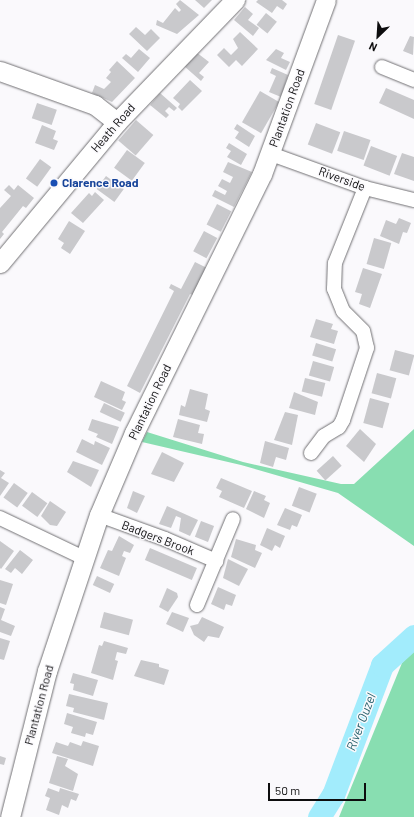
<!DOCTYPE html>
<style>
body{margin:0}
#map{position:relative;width:414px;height:817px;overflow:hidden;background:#faf9fc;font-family:Barlow,sans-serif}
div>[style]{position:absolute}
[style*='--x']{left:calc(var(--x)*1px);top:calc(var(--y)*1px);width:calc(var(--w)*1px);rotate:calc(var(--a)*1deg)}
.green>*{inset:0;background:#88deb1}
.river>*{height:23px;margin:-11.5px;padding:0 11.5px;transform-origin:11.5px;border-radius:11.5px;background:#a2ecfc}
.building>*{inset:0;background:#c9c9cc;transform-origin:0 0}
.roads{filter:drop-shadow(0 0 1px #717073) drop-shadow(0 0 1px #717073)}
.street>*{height:14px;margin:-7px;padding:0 7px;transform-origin:7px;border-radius:7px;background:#fff}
.secondary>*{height:19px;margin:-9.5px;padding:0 9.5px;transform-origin:9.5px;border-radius:9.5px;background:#fff}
.dots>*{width:11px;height:11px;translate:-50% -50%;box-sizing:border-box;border:2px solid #faf9fc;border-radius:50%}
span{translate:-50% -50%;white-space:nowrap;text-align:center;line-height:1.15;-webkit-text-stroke:3px #faf9fc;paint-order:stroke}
.street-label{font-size:12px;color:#0d0d0e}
.transit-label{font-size:12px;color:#164399;font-weight:700}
.left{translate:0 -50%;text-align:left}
.water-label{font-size:13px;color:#26606b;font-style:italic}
.north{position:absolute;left:358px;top:16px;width:40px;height:40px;-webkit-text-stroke:3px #faf9fc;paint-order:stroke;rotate:205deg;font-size:11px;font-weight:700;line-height:16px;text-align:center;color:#0d0d0e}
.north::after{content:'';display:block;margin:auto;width:14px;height:18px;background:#0d0d0e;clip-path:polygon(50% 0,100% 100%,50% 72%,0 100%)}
.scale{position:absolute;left:268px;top:783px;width:98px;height:18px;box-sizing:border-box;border:2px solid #0d0d0e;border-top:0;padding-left:5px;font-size:12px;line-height:14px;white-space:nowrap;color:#0d0d0e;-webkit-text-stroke:3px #faf9fc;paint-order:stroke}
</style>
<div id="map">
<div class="green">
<div style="clip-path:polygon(414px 429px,414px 546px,338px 493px,241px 465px,142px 442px,147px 432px,243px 462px,341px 484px,354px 484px)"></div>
<div style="clip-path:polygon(414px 650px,414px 817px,339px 817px,402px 663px)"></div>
</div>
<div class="river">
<div style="--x:319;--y:817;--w:26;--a:-58"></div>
<div style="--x:333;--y:795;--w:139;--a:-69.3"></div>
<div style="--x:382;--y:665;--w:43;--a:-42.2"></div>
</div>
<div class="building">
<div style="clip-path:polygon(180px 0,199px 15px,177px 34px,156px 25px,157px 20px,163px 23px,175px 8px,179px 12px,181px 10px,176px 4px)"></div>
<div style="clip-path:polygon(195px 0,212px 0,204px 8px)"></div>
<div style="clip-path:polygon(258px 0,282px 0,287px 4px,283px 10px,277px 6px,272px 13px,256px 2px)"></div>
<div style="clip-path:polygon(245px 7px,253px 14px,248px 20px,259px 28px,253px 36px,234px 20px)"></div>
<div style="left:266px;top:13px;width:14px;height:15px;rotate:39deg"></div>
<div style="clip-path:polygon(136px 27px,145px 35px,151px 29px,160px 38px,147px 51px,129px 34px)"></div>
<div style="clip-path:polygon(240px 32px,258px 49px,242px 66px,236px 60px,229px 67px,217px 55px,224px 48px,231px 55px,238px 48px,233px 39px)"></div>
<div style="left:338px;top:35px;width:18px;height:73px;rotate:19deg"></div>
<div style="clip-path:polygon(410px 36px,414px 37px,413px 55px,403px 51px)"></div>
<div style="clip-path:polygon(139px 49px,150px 58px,138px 72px,122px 58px,126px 54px,131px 58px)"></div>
<div style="clip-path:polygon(276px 49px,284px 53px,281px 58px,290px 62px,286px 70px,266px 60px)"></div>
<div style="clip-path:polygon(196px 52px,209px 62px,199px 73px,204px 77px,201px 81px,184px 66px)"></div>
<div style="clip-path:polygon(117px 61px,135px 78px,112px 102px,92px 93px,95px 85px,104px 89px,111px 82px,106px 78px,111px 72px,109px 70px)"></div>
<div style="clip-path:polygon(272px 68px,288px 75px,281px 97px,269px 92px,276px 76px,270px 73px)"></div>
<div style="clip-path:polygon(190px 80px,202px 91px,182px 111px,178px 107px,180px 104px,173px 98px)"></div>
<div style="clip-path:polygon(386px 88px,414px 100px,414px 119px,379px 103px)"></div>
<div style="left:260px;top:91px;width:22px;height:36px;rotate:30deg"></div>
<div style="clip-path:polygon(160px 93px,177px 108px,174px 111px,169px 107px,165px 111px,169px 115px,166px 118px,150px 105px)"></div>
<div style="left:37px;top:103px;width:21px;height:16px;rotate:19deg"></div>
<div style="left:136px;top:120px;width:23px;height:27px;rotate:41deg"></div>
<div style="left:316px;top:123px;width:26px;height:23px;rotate:21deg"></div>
<div style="clip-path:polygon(237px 124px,255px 136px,249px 147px,235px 138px,239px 132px,234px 129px)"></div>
<div style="clip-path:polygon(42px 125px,56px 131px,53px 139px,58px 141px,54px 150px,35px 143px)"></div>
<div style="left:344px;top:131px;width:28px;height:21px;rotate:19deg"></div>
<div style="clip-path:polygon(229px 143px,247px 154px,241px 165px,227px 157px,231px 151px,226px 148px)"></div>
<div style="left:371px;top:146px;width:28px;height:21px;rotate:21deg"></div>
<div style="left:127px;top:150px;width:22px;height:22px;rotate:36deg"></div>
<div style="clip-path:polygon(402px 153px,414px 157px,414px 181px,394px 174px)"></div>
<div style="left:40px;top:159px;width:14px;height:24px;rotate:36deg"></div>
<div style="clip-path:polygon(228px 162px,252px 172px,234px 207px,212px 196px,215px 190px,225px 195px,227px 191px,218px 186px,222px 179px,230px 183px,233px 177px,223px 172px)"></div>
<div style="left:106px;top:176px;width:22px;height:16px;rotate:36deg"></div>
<div style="clip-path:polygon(9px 185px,14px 190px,18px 185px,34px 198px,26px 208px,23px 206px,2px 232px,4px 234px,0 239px,0 208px,11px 196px,4px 190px)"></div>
<div style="clip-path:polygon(95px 192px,104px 200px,83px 223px,71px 213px,89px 193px,92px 196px)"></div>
<div style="left:217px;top:204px;width:16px;height:23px;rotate:27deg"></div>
<div style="clip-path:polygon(399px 218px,411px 223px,407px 233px,403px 232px,399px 244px,380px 236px,386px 220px,396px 224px)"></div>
<div style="clip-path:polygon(69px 221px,85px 231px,70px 254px,61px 248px,64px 243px,58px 239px)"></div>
<div style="left:204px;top:231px;width:15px;height:23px;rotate:28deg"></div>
<div style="left:374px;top:238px;width:18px;height:27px;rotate:16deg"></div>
<div style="clip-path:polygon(195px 262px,207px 268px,193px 295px,190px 294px,140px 393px,127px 386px,174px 291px,169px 288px,171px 284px,181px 289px)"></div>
<div style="clip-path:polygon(363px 268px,382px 274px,370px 308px,359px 304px,362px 294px,355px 292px)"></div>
<div style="clip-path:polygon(316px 319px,333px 324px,331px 329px,338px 331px,334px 344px,310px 337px)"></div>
<div style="left:316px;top:343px;width:21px;height:13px;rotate:17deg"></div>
<div style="left:395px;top:350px;width:20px;height:21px;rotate:15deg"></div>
<div style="left:313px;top:361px;width:22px;height:15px;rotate:16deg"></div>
<div style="left:377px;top:373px;width:20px;height:21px;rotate:15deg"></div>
<div style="left:305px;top:378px;width:21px;height:14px;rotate:14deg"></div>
<div style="clip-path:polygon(101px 381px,125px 392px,122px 400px,126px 402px,122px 410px,94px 397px)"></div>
<div style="clip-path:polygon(190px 389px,208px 394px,205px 409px,210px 411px,207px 422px,179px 415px,181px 405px,185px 407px)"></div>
<div style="clip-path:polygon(294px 392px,318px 402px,315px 415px,289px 408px)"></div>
<div style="left:370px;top:398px;width:20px;height:26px;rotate:15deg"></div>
<div style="left:104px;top:403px;width:23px;height:10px;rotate:25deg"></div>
<div style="clip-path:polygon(285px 412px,298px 415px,292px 445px,274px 440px)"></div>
<div style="clip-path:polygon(92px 419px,119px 427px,112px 444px,96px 437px,98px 434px,88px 430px)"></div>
<div style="clip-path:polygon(178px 419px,200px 425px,198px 433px,204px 434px,202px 444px,173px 437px)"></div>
<div style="clip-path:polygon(360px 429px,376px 444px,364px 462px,346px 446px)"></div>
<div style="clip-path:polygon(82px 439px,94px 445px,95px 441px,110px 448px,102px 465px,76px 452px)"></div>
<div style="clip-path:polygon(265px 441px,289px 448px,286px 460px,276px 457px,273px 467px,260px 463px)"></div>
<div style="clip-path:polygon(162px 452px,184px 463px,174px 482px,151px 474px)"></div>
<div style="left:333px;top:456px;width:13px;height:22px;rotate:48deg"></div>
<div style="clip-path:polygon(73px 461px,99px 470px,91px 487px,67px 472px)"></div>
<div style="clip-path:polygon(0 470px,5px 473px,1px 478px,9px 483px,0 496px)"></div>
<div style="clip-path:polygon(221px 478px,252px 491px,244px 508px,219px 497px,222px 491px,216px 488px)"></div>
<div style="left:14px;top:483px;width:17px;height:18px;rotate:36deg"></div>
<div style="left:299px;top:487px;width:19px;height:20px;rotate:21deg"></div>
<div style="clip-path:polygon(133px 491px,145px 496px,137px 513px,127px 508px)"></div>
<div style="clip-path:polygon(254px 491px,266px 496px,264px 500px,270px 503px,264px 518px,246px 509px)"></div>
<div style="left:32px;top:492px;width:19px;height:17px;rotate:36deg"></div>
<div style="clip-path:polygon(50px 501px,66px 512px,57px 526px,50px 525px,41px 516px)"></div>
<div style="clip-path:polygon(167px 506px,198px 520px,190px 536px,179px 531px,181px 518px,176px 516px,171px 528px,159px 524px)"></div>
<div style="clip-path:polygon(285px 508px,302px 515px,297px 527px,292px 525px,290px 530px,277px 525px)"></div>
<div style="left:201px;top:521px;width:14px;height:17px;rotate:21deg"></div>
<div style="clip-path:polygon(267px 528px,285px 536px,280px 548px,275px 545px,272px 551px,260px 545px)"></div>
<div style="clip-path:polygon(119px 536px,134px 545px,130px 553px,124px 551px,122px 556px,126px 558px,119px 576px,100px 568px,108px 550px,112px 551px)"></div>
<div style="clip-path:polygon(236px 539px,256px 545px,255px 550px,262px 553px,255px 568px,231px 557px)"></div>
<div style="clip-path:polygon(0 541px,14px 551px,1px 569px,0 568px)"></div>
<div style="left:150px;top:548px;width:51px;height:13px;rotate:23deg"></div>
<div style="clip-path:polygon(20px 550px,33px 560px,22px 574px,15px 568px,11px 573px,5px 569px)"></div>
<div style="clip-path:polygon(228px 559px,248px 569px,239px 586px,223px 578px)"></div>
<div style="left:97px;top:576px;width:19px;height:10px;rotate:25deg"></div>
<div style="clip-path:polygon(0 580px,13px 584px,6px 605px,0 603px)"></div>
<div style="clip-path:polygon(218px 587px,236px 595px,232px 606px,226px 604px,224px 610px,211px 604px)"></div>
<div style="clip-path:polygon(167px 588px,177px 593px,178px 597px,168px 612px,159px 607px)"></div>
<div style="clip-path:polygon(0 607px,5px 609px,1px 620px,15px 626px,11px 636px,0 632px)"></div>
<div style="left:104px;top:612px;width:30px;height:16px;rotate:15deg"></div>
<div style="clip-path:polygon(172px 612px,189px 618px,183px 632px,166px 624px)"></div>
<div style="clip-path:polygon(202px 617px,224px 627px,219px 638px,208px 636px,204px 642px,194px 635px,190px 626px,198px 624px)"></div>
<div style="clip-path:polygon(0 638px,10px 641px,4px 660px,0 659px)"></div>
<div style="clip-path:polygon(104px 641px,128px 648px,126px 654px,117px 652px,115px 660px,118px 661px,113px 680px,91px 673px,99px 645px,102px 646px)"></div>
<div style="clip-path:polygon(141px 660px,159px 664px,159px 667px,169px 670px,164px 685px,134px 676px)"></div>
<div style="clip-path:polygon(73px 673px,98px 680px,93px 696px,73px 690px,74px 684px,70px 683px)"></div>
<div style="clip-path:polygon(69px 694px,108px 703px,104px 720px,73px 712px,74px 708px,66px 706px)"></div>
<div style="clip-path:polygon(67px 713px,97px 722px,93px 735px,86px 733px,85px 737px,71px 733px,73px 727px,64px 724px)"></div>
<div style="clip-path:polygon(83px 741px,99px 746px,93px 766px,52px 753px,56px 742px,68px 746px,70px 742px,81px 746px)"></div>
<div style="clip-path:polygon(0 756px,6px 758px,4px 765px,0 764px)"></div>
<div style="clip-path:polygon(57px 756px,68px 759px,65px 766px,78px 774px,73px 791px,49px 783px)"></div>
<div style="clip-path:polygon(48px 788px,59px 792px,60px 788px,79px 794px,76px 801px,71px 799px,68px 808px,62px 805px,59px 815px,46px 810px,50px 798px,45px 796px)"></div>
</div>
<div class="roads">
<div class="street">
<div style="--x:382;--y:67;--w:35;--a:22"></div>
<div style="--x:271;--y:154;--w:100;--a:19.9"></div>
<div style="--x:365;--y:188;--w:50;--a:13.8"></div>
<div style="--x:311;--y:453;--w:21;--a:-53"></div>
<div style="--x:324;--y:436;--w:17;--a:-31"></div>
<div style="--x:339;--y:427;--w:8;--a:-60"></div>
<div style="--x:343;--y:420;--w:76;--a:-71.6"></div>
<div style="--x:367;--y:348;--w:17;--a:-103"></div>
<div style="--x:363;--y:331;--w:28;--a:-135"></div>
<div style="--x:343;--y:311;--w:24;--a:-112"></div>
<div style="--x:334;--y:289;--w:26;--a:-88"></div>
<div style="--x:335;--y:263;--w:81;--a:-68.2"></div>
<div style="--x:99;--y:515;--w:70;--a:20"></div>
<div style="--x:165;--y:539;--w:56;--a:23.3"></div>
<div style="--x:0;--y:518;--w:93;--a:25.5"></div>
<div style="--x:197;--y:605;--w:93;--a:-67.3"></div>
</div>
<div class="secondary">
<div style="--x:0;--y:71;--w:101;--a:19.7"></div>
<div style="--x:95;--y:105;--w:28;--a:38"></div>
<div style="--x:0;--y:263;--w:183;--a:-50.3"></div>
<div style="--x:117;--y:122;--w:170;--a:-46"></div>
<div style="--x:10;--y:817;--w:151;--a:-75.8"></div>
<div style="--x:47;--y:671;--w:164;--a:-71.6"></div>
<div style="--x:99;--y:515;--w:89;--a:-66.9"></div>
<div style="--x:134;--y:433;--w:289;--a:-63.7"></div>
<div style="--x:262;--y:174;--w:185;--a:-69.8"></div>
</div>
</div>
<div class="dots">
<div style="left:54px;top:183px;background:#1a4fb4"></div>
</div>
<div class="street-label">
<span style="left:287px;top:108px;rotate:-70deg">Plantation Road</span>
<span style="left:113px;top:128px;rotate:-49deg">Heath Road</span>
<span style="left:342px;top:179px;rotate:20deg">Riverside</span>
<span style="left:150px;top:402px;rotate:-64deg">Plantation Road</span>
<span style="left:158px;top:538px;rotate:21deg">Badgers Brook</span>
<span style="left:39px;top:705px;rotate:-75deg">Plantation Road</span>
</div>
<div class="transit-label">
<span class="left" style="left:62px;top:183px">Clarence Road</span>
</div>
<div class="water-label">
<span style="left:361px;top:722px;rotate:-69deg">River Ouzel</span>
</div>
<div class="north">N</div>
<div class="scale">50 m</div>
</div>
